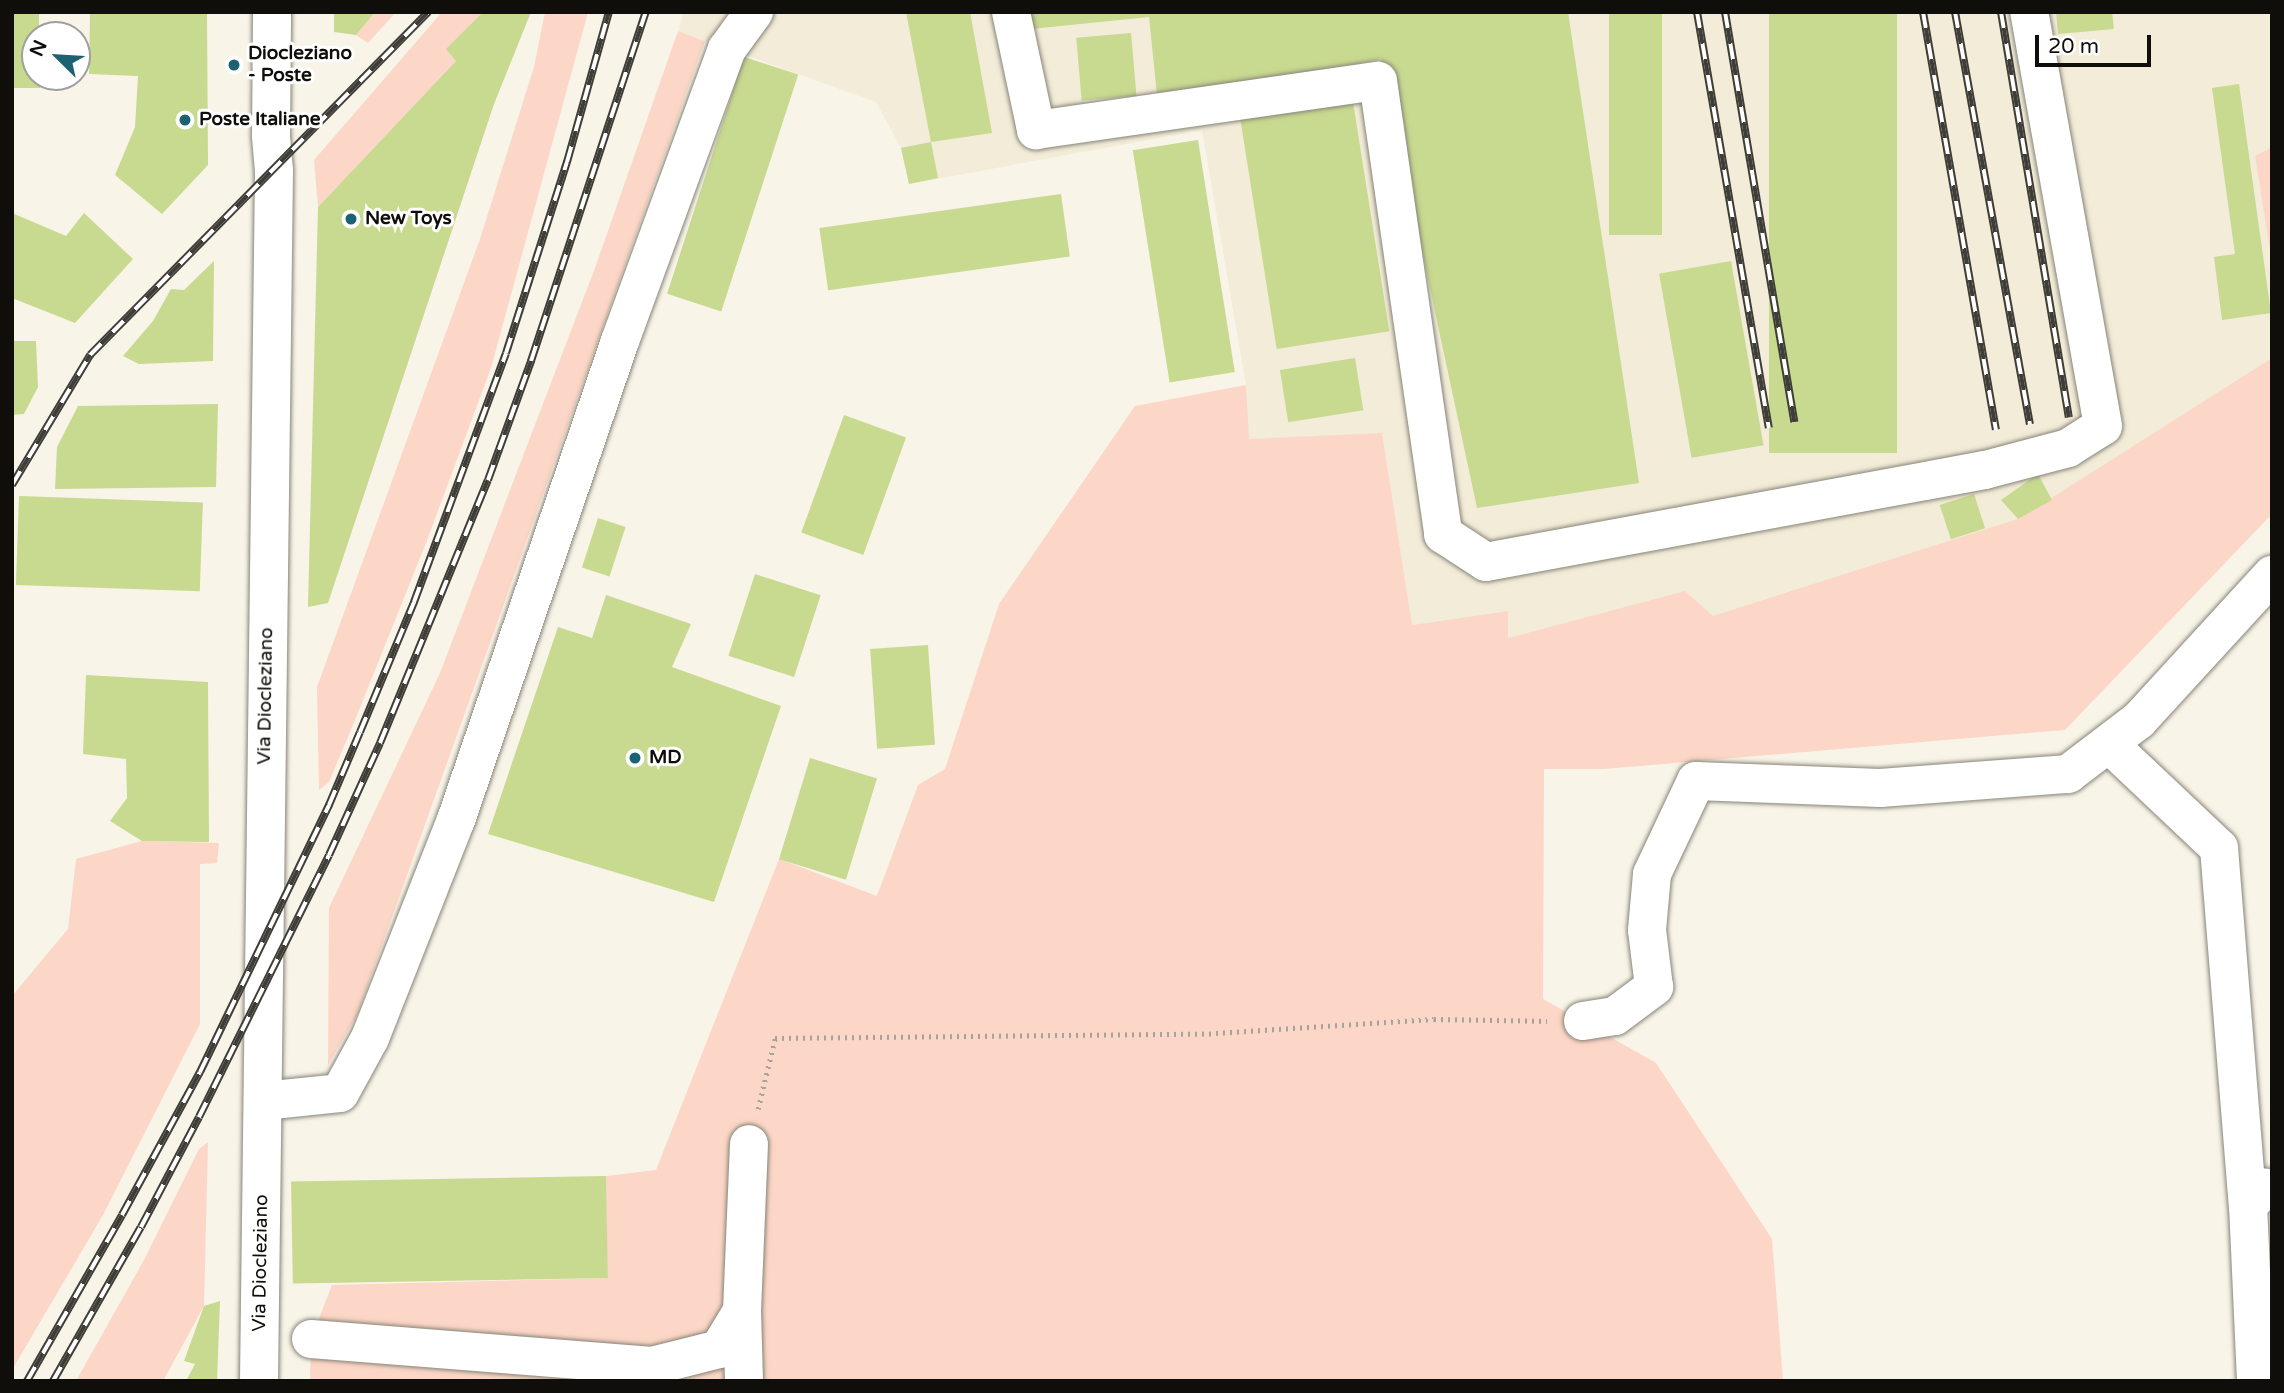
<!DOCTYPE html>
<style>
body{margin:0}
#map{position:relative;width:2284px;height:1393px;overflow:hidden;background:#f8f4e8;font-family:"Varela Round",sans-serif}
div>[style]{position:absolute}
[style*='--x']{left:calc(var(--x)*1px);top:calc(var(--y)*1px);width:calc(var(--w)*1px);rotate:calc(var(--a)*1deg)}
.built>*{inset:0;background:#f2ecd8}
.green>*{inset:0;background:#fcd6c6}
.building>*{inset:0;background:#c8d990;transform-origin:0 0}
.path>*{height:4.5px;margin-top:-2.25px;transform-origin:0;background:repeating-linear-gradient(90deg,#a6a39a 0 2px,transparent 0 7px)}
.roads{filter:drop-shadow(0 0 2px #878478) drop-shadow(0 0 2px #878478)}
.minor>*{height:38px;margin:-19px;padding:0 19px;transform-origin:19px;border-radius:19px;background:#fff}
.rail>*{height:8px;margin-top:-4px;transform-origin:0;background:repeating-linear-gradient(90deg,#fff 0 16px,#3e3d37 0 32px);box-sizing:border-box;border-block:2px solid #3e3d37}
.dots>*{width:19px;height:19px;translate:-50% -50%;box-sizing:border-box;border:4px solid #fff;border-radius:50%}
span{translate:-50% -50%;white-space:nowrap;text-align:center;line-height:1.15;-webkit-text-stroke:6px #fff;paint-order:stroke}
.poi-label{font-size:19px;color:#0f0e0a;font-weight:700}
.left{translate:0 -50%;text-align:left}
.street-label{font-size:19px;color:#0f0e0a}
.frame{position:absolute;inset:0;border:14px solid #0f0e0a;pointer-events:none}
.north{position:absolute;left:21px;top:21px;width:70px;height:70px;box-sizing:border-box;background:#fff;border:2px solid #9f9f9d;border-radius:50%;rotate:294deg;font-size:19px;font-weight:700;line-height:28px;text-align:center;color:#0f0e0a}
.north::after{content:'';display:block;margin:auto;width:24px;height:32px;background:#1d6273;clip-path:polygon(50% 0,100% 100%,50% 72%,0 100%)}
.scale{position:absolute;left:2035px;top:35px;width:116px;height:32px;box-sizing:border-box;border:4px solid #0f0e0a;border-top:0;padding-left:9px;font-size:21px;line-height:24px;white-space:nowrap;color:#0f0e0a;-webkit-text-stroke:5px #fff;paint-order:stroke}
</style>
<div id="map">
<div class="built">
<div style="clip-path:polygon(684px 12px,2272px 12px,2272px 147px,2255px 156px,2272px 263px,2272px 358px,2018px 519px,1777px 599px,1713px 616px,1685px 591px,1508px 638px,1507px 611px,1412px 625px,1382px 434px,1248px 439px,1246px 385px,1202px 130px,909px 184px,901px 148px,876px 102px,678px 31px)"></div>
</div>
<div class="green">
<div style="clip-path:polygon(375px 12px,396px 12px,368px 43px,356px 35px)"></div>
<div style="clip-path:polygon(442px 12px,483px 12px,447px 49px,456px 61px,318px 207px,314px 160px)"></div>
<div style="clip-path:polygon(545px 12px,588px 12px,491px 368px,426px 543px,355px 720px,329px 782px,319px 790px,317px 687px,480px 239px,534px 67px)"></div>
<div style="clip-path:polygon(678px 31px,705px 41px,357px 1015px,328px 1065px,329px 908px,440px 673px,595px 268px)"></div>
<div style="clip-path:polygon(2272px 147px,2272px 263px,2255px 156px)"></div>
<div style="clip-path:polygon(2272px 358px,2272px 514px,2065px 730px,1604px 769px,1544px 769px,1543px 999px,1656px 1063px,1772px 1239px,1783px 1381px,310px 1381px,311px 1339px,332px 1285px,607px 1278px,606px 1176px,656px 1170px,779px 859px,877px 896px,918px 785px,945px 769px,999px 604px,1135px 406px,1246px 385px,1249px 439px,1382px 433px,1412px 625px,1508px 611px,1508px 638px,1685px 591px,1713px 616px,2018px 519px)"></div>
<div style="clip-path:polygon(142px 841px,219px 843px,217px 863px,200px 864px,200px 1024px,103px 1215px,12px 1370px,12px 996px,68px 929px,76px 859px)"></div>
<div style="clip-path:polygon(208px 1142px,204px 1306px,163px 1381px,76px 1381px,144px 1260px,199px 1149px)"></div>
</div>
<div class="building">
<div style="clip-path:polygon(12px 12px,39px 12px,39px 35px,35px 35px,35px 77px,40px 77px,40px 88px,12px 88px)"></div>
<div style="clip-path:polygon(90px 12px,207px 12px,208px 165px,162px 214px,115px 175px,135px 127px,138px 76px,89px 74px)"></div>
<div style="clip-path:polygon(334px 12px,375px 12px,356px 35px,334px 32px)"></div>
<div style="clip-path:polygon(483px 12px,531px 12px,494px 104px,328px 603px,308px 607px,318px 207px,456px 61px,446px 49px)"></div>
<div style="clip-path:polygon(906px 12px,970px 12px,992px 133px,931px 142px,938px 178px,909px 184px,901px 148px,931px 142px)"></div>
<div style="clip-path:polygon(1018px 12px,1568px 12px,1639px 483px,1477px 508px,1381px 59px,1296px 76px,1157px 95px,1149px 17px,1021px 30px)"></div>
<div style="left:1609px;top:12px;width:53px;height:223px"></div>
<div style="left:1769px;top:12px;width:128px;height:441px"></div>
<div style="clip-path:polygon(2056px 12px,2112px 12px,2114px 29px,2058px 34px)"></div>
<div style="left:1131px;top:33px;width:63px;height:55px;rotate:85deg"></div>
<div style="left:744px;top:57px;width:57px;height:249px;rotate:18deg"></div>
<div style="clip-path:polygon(2239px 84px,2271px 313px,2222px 320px,2214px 257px,2235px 254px,2212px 88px)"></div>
<div style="left:1353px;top:102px;width:232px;height:114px;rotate:81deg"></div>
<div style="left:1198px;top:140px;width:235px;height:66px;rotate:81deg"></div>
<div style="left:1061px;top:194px;width:63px;height:244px;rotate:82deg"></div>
<div style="clip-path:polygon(12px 213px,66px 236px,84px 213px,133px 259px,75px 323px,12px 298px)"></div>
<div style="clip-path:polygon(214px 261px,213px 361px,139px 364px,123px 356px,153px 321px,171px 289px,184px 290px)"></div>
<div style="left:1731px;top:261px;width:187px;height:73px;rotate:80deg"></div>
<div style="clip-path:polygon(12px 341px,36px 341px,38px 387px,24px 414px,12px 415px)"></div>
<div style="left:1355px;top:358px;width:53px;height:76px;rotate:81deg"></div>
<div style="clip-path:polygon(218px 404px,216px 487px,55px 489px,57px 447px,78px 406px)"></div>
<div style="left:844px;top:415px;width:66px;height:125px;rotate:20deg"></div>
<div style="clip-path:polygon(2038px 474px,2052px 500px,2018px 519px,2001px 500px)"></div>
<div style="left:1974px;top:494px;width:36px;height:36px;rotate:72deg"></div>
<div style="left:19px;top:496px;width:184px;height:89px;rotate:2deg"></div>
<div style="left:598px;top:518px;width:29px;height:52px;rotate:18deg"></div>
<div style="left:755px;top:574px;width:69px;height:86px;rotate:18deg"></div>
<div style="clip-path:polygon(606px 595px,691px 624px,672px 667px,781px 706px,714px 902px,488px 834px,558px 627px,592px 638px)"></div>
<div style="left:928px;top:645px;width:100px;height:58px;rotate:86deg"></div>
<div style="clip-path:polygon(86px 675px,208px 682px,209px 842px,142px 841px,110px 821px,127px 798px,126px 759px,83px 754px)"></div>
<div style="left:810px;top:758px;width:70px;height:106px;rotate:17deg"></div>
<div style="left:606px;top:1176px;width:102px;height:315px;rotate:89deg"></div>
<div style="clip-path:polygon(220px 1301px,217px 1381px,186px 1381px,195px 1364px,184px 1361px,204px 1306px)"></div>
</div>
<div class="path">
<div style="--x:758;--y:1109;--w:73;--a:-76.5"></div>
<div style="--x:775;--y:1038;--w:441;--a:-0.6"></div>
<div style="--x:1216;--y:1033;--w:218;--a:-3.7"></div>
<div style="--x:1434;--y:1019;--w:113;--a:1"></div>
</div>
<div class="roads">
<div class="minor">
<div style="--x:1011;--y:12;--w:121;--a:78"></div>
<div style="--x:1036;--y:130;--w:345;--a:-8.2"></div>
<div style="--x:1378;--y:81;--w:458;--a:81.8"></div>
<div style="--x:1443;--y:534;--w:51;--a:33.1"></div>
<div style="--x:1486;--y:562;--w:507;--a:-10.45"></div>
<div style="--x:1985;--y:470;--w:86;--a:-14.8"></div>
<div style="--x:2068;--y:448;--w:41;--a:-32.2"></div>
<div style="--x:2103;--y:426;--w:421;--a:-100.1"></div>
<div style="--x:2109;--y:744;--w:151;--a:43.4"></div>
<div style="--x:2219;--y:848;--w:359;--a:85.4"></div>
<div style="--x:1583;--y:1021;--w:32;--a:-9"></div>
<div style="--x:1615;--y:1016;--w:49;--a:-36.6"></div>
<div style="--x:1654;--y:987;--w:57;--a:-97"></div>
<div style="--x:1647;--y:930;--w:56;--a:-84.9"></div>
<div style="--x:1652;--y:874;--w:103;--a:-64.7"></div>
<div style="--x:1696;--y:781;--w:184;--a:2.2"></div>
<div style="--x:1880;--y:788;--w:189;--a:-4.3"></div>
<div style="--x:2068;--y:774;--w:89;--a:-37.3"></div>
<div style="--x:2139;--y:720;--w:197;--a:-47.5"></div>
<div style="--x:263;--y:1101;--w:77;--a:-5.9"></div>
<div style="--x:340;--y:1093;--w:63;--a:-61.4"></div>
<div style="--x:370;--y:1038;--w:234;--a:-68.5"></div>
<div style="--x:456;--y:820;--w:506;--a:-71.1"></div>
<div style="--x:620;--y:341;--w:311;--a:-69.9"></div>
<div style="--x:727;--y:49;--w:46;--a:-53.9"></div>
<div style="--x:311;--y:1339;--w:342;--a:4.5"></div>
<div style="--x:652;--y:1366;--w:69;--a:-14.2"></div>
<div style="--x:719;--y:1349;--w:44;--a:-58.8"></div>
<div style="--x:259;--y:1381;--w:1210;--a:-89.29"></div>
<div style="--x:274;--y:171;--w:36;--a:-95"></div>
<div style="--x:271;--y:135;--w:123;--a:-89.5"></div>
<div style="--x:744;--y:1381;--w:70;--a:-91.6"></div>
<div style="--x:742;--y:1311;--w:167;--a:-87.6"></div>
<div style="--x:2256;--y:1381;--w:175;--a:-92.6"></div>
<div style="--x:2248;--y:1206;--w:25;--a:-48"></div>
</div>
</div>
<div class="rail">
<div style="--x:1697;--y:12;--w:422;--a:80.2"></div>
<div style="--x:1725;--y:12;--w:416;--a:80.4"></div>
<div style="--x:1923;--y:12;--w:424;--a:80.1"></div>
<div style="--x:1955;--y:12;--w:419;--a:79.7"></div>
<div style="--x:2001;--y:12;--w:411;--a:80.5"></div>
<div style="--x:12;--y:485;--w:152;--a:-59"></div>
<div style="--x:90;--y:355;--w:482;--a:-45.4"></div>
<div style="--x:27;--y:1381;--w:191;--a:-60.2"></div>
<div style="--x:122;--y:1215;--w:163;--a:-61.4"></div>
<div style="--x:200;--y:1072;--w:297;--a:-64.2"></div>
<div style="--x:329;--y:805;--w:79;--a:-67"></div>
<div style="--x:360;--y:732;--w:141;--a:-67.4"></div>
<div style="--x:414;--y:602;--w:265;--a:-69.7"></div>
<div style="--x:506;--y:353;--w:201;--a:-72.3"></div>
<div style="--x:567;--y:162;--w:156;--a:-74.4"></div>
<div style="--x:53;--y:1381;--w:177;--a:-60.3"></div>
<div style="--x:141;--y:1227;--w:124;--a:-62.2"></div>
<div style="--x:199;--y:1117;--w:292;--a:-63.6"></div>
<div style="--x:329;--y:855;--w:123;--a:-65.5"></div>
<div style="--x:380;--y:743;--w:284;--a:-67.7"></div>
<div style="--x:488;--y:480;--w:127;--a:-70.1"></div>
<div style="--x:531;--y:361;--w:367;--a:-71.8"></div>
</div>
<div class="dots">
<div style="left:234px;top:65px;background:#1d6273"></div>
<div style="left:185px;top:120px;background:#1d6273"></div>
<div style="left:351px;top:219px;background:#1d6273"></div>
<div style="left:635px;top:758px;background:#1d6273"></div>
</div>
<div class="poi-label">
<span class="left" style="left:248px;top:65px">Diocleziano<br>- Poste</span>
<span class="left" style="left:199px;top:120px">Poste Italiane</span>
<span class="left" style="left:365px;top:219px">New Toys</span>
<span class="left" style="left:649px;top:758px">MD</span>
</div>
<div class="street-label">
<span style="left:266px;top:696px;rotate:-89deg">Via Diocleziano</span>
<span style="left:261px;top:1263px;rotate:-89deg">Via Diocleziano</span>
</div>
<div class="frame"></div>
<div class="north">N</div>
<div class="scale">20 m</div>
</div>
